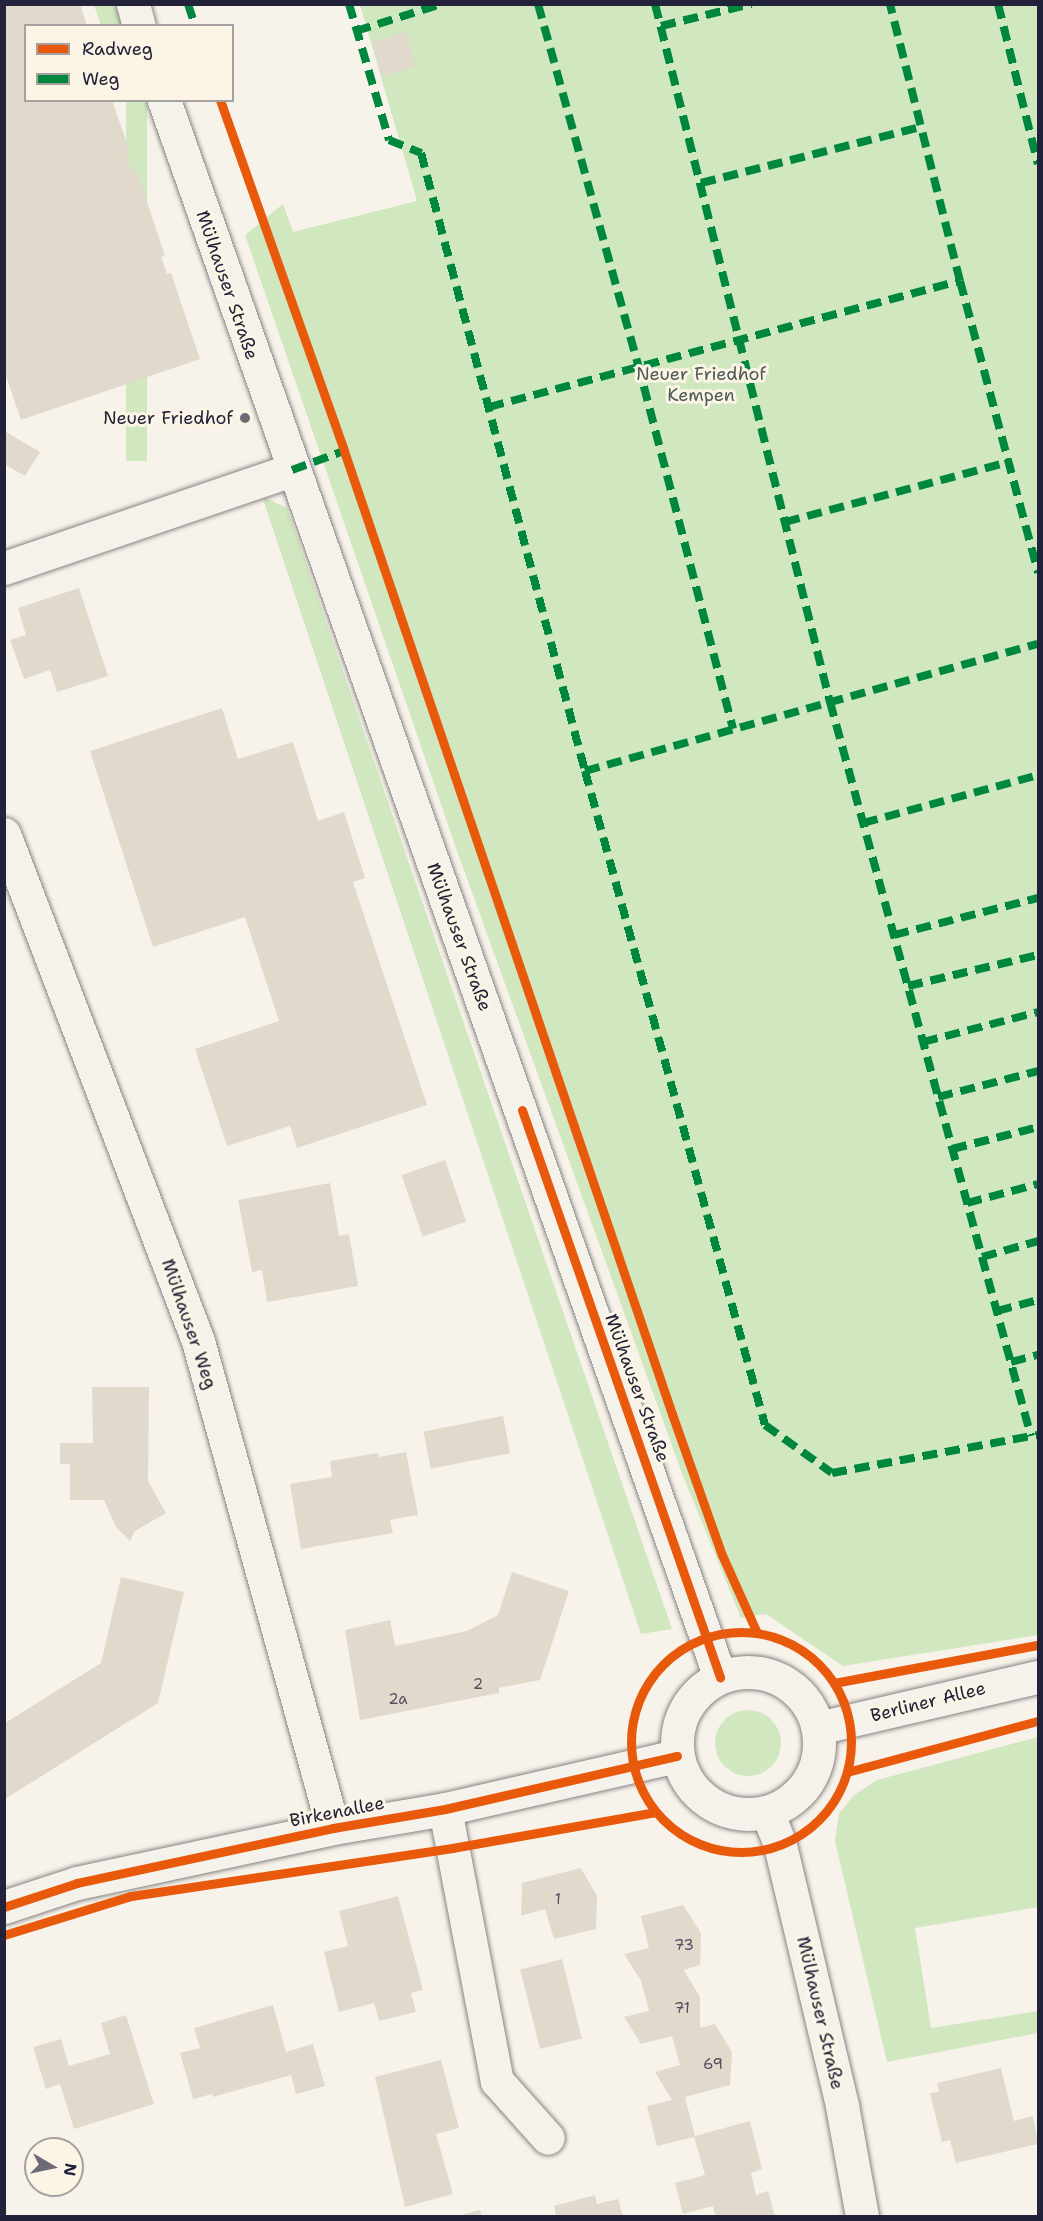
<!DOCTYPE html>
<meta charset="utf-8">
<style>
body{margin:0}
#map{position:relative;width:1043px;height:2221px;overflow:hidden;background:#f7f3ea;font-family:"Shantell Sans",sans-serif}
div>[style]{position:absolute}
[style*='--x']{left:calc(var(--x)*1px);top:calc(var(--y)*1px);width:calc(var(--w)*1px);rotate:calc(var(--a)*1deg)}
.green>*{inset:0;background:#d0e7bf;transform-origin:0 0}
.round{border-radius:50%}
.building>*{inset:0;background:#e2d9cd;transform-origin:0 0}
.roads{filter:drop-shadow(0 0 2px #868485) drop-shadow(0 0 2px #868485)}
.minor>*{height:33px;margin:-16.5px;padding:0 16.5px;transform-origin:16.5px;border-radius:16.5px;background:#f5f2ec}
.minor>.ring{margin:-16.5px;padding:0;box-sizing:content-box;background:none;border:33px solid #f5f2ec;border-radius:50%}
.quiet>*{height:8px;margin-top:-4px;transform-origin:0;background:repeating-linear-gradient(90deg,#00873e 0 15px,transparent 0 23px)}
.cycleway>*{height:9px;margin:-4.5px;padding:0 4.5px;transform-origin:4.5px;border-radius:4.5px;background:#e8590c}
.cycleway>.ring{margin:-4.5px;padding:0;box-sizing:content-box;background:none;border:9px solid #e8590c;border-radius:50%}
.dots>*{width:16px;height:16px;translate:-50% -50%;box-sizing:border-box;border:3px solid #fcf5e5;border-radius:50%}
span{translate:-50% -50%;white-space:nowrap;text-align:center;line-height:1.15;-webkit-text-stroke:6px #fcf5e5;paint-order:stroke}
.number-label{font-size:15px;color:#525060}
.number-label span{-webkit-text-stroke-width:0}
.street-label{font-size:18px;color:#22223b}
.park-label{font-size:18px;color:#4d5a58}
.poi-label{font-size:18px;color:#22223b}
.right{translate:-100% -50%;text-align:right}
.frame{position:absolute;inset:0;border:6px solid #22223b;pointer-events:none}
.legend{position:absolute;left:24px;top:24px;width:210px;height:78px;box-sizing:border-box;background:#fcf5e5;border:2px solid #a5a1a1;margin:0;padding:8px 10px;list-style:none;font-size:18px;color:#22223b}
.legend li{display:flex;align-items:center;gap:12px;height:30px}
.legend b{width:30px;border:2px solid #a5a1a1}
.north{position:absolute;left:24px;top:2137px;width:60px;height:60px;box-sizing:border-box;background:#fcf5e5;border:2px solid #a5a1a1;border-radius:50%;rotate:99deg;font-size:16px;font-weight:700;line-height:24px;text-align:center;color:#22223b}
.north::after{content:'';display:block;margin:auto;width:21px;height:27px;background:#6d6b78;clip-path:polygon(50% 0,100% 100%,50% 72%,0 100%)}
</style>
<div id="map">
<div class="green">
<div style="clip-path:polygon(94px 5px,115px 5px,122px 25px,101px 25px)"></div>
<div style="clip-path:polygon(360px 5px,1038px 5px,1038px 1635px,843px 1666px,766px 1614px,741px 1618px,683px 1476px,456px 848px,245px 235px,283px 204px,293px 232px,417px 201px)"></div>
<div style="left:126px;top:101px;width:21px;height:360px"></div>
<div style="clip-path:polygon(262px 496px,287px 508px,672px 1629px,641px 1634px)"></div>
<div class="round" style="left:715px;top:1710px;width:66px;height:66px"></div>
<div style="clip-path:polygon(1038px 1737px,1038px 1907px,915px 1928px,931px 2028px,1038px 2011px,1038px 2033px,887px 2062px,835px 1841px,839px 1814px,854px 1795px,877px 1780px)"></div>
</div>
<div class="building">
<div style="clip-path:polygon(4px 4px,80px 4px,87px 26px,26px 26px,26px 100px,112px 100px,130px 152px,126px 153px,132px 171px,136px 169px,165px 256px,161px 257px,167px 274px,171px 273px,200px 359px,21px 420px,4px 370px)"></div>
<div style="left:406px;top:32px;width:36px;height:35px;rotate:74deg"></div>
<div style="clip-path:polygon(6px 432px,40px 452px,25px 476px,4px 464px)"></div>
<div style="clip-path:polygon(79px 588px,108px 676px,57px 692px,50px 670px,24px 679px,10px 640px,26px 635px,18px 608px)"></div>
<div style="clip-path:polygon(222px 708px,238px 759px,293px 742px,318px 821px,344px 812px,365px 878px,353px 882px,427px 1105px,297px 1148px,290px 1126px,227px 1146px,195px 1049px,279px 1021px,245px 917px,153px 947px,90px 751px)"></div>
<div style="left:445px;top:1160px;width:65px;height:46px;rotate:71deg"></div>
<div style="clip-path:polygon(330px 1183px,339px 1236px,349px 1234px,358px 1286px,267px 1302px,262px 1270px,252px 1272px,238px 1200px)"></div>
<div style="clip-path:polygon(92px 1387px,149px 1387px,148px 1481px,166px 1513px,135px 1531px,130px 1541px,116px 1527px,104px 1500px,70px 1500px,70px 1464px,60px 1464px,60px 1443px,93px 1443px)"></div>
<div style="left:503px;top:1416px;width:38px;height:81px;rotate:79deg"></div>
<div style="clip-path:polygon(406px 1452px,418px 1515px,390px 1520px,393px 1533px,301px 1549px,290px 1484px,332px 1477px,330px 1461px,378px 1453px,379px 1457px)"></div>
<div style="clip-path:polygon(512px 1572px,569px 1591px,540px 1680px,499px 1688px,499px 1693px,360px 1720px,345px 1630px,390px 1620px,395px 1646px,467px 1631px,498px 1615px)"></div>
<div style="clip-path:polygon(121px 1577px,184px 1592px,158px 1703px,5px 1799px,5px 1723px,101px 1663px)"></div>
<div style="clip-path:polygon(581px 1868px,597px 1896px,596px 1929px,554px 1939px,545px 1909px,521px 1916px,522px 1883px)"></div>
<div style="clip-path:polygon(398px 1896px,423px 1990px,411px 1993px,416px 2012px,379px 2021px,374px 2003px,339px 2012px,324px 1952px,348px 1946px,339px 1911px)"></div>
<div style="clip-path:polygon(683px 1905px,701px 1933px,700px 1965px,684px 1970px,700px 1997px,700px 2028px,715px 2024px,732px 2052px,730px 2085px,685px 2097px,695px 2136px,750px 2121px,762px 2169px,751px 2173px,756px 2195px,768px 2191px,775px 2216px,715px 2216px,713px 2206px,683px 2214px,675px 2183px,705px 2175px,694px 2137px,657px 2146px,647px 2106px,672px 2100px,655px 2072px,680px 2065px,672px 2036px,641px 2044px,624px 2017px,649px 2011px,641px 1981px,624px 1954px,649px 1948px,641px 1916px)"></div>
<div style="left:562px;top:1959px;width:82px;height:43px;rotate:76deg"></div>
<div style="clip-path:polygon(273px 2005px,286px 2052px,313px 2044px,325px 2086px,296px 2094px,291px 2075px,213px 2097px,212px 2094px,193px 2099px,180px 2053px,200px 2048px,194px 2028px)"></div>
<div style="clip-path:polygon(126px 2015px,154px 2104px,74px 2129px,60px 2084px,46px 2089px,33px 2047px,61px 2039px,69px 2066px,110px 2054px,101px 2023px)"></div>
<div style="clip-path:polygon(441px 2060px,459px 2128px,436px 2134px,453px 2194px,405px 2207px,375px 2077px)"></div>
<div style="clip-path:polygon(1001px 2068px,1014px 2121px,1033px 2116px,1038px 2144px,956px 2163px,950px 2140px,942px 2142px,930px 2093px,939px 2092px,937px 2083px)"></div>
<div style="clip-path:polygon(595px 2195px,597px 2204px,618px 2199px,623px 2216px,556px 2216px,554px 2206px)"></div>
<div style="clip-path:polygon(480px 2210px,482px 2216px,457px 2216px)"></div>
</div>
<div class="roads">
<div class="minor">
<div style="--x:133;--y:4;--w:23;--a:75"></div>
<div style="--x:164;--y:100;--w:1672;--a:70.58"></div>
<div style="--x:4;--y:568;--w:304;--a:-18.8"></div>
<div style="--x:4;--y:834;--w:543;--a:69.06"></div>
<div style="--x:198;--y:1341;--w:505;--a:74.51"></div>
<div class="ring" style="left:677px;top:1672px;width:109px;height:109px"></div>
<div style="--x:818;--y:1728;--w:226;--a:-13.1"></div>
<div style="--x:445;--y:1809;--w:277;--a:79.2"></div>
<div style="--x:497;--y:2081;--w:76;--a:48.2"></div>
<div style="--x:767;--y:1812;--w:35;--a:68"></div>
<div style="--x:780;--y:1845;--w:268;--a:76.6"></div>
<div style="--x:842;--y:2106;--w:112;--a:79.7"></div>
<div style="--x:4;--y:1907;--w:77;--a:-18.2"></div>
<div style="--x:77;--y:1883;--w:262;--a:-12.1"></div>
<div style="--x:333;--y:1828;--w:114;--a:-9.6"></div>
<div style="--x:445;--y:1809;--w:238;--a:-12.9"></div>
</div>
</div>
<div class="quiet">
<div style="--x:188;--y:4;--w:23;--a:72"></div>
<div style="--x:349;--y:4;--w:142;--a:73.6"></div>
<div style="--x:389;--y:140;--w:35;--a:22"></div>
<div style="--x:421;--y:153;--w:639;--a:75.14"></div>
<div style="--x:585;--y:771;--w:678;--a:74.61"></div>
<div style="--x:765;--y:1425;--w:82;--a:35.6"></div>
<div style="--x:832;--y:1473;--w:209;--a:-10.5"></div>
<div style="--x:538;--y:4;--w:374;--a:74.5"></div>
<div style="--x:638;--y:364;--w:377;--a:75.4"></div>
<div style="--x:655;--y:4;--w:720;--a:75.93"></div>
<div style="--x:830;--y:702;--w:761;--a:74.69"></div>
<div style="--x:998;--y:4;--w:165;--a:76"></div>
<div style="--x:661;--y:26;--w:93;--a:-13.7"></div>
<div style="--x:356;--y:31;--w:89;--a:-17.6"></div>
<div style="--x:701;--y:183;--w:227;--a:-14.3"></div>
<div style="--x:960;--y:281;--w:302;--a:75"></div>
<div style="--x:489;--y:407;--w:488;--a:-15"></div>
<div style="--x:960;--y:281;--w:286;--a:-104.2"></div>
<div style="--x:292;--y:470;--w:55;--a:-20.1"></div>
<div style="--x:785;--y:522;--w:232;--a:-15"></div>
<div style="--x:585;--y:771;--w:470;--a:-15.7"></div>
<div style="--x:863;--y:823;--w:181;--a:-15.3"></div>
<div style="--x:894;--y:935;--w:149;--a:-14.4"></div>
<div style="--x:908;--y:986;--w:134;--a:-13.4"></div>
<div style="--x:923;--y:1042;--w:119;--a:-14.6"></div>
<div style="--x:938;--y:1097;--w:103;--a:-14.6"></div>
<div style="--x:952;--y:1149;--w:89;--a:-14.3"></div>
<div style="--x:967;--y:1203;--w:73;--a:-15"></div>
<div style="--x:982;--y:1257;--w:58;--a:-15.9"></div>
<div style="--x:997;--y:1311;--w:42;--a:-15"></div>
<div style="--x:1011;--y:1362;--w:28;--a:-15"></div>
</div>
<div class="cycleway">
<div style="--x:220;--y:100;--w:372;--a:70.5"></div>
<div style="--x:344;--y:451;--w:1017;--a:71.19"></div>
<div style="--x:672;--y:1414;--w:150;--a:70.5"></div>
<div style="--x:722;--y:1555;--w:85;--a:65.8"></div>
<div style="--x:522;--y:1110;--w:601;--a:70.75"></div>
<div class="ring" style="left:631px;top:1632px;width:211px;height:211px"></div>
<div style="--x:834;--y:1683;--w:208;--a:-10.6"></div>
<div style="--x:847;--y:1772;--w:198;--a:-15"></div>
<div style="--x:4;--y:1907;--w:77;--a:-18.2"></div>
<div style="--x:77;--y:1883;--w:262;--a:-12.1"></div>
<div style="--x:333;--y:1828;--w:114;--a:-9.6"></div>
<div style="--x:445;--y:1809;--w:238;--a:-12.9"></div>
<div style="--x:4;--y:1935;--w:133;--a:-17.1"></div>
<div style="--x:131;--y:1896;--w:325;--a:-8.5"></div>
<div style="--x:452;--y:1848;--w:207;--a:-10"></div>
</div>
<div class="dots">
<div style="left:245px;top:418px;background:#6d6b78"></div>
</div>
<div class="number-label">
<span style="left:478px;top:1685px">2</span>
<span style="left:398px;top:1700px">2a</span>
<span style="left:558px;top:1900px">1</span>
<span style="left:684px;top:1946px">73</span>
<span style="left:682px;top:2009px">71</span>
<span style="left:713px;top:2065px">69</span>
</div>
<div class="street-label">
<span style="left:227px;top:285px;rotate:71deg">Mülhauser Straße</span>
<span style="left:459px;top:937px;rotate:70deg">Mülhauser Straße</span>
<span style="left:189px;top:1324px;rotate:71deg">Mülhauser Weg</span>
<span style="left:637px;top:1388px;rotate:70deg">Mülhauser Straße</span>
<span style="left:928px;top:1702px;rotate:-14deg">Berliner Allee</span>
<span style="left:337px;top:1812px;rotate:-11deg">Birkenallee</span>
<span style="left:820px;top:2013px;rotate:77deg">Mülhauser Straße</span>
</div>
<div class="park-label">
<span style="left:701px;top:385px">Neuer Friedhof<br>Kempen</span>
</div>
<div class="poi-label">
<span class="right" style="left:233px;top:418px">Neuer Friedhof</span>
</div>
<div class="frame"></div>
<ul class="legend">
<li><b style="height:8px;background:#e8590c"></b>Radweg</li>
<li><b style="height:8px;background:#00873e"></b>Weg</li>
</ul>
<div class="north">N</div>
</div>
